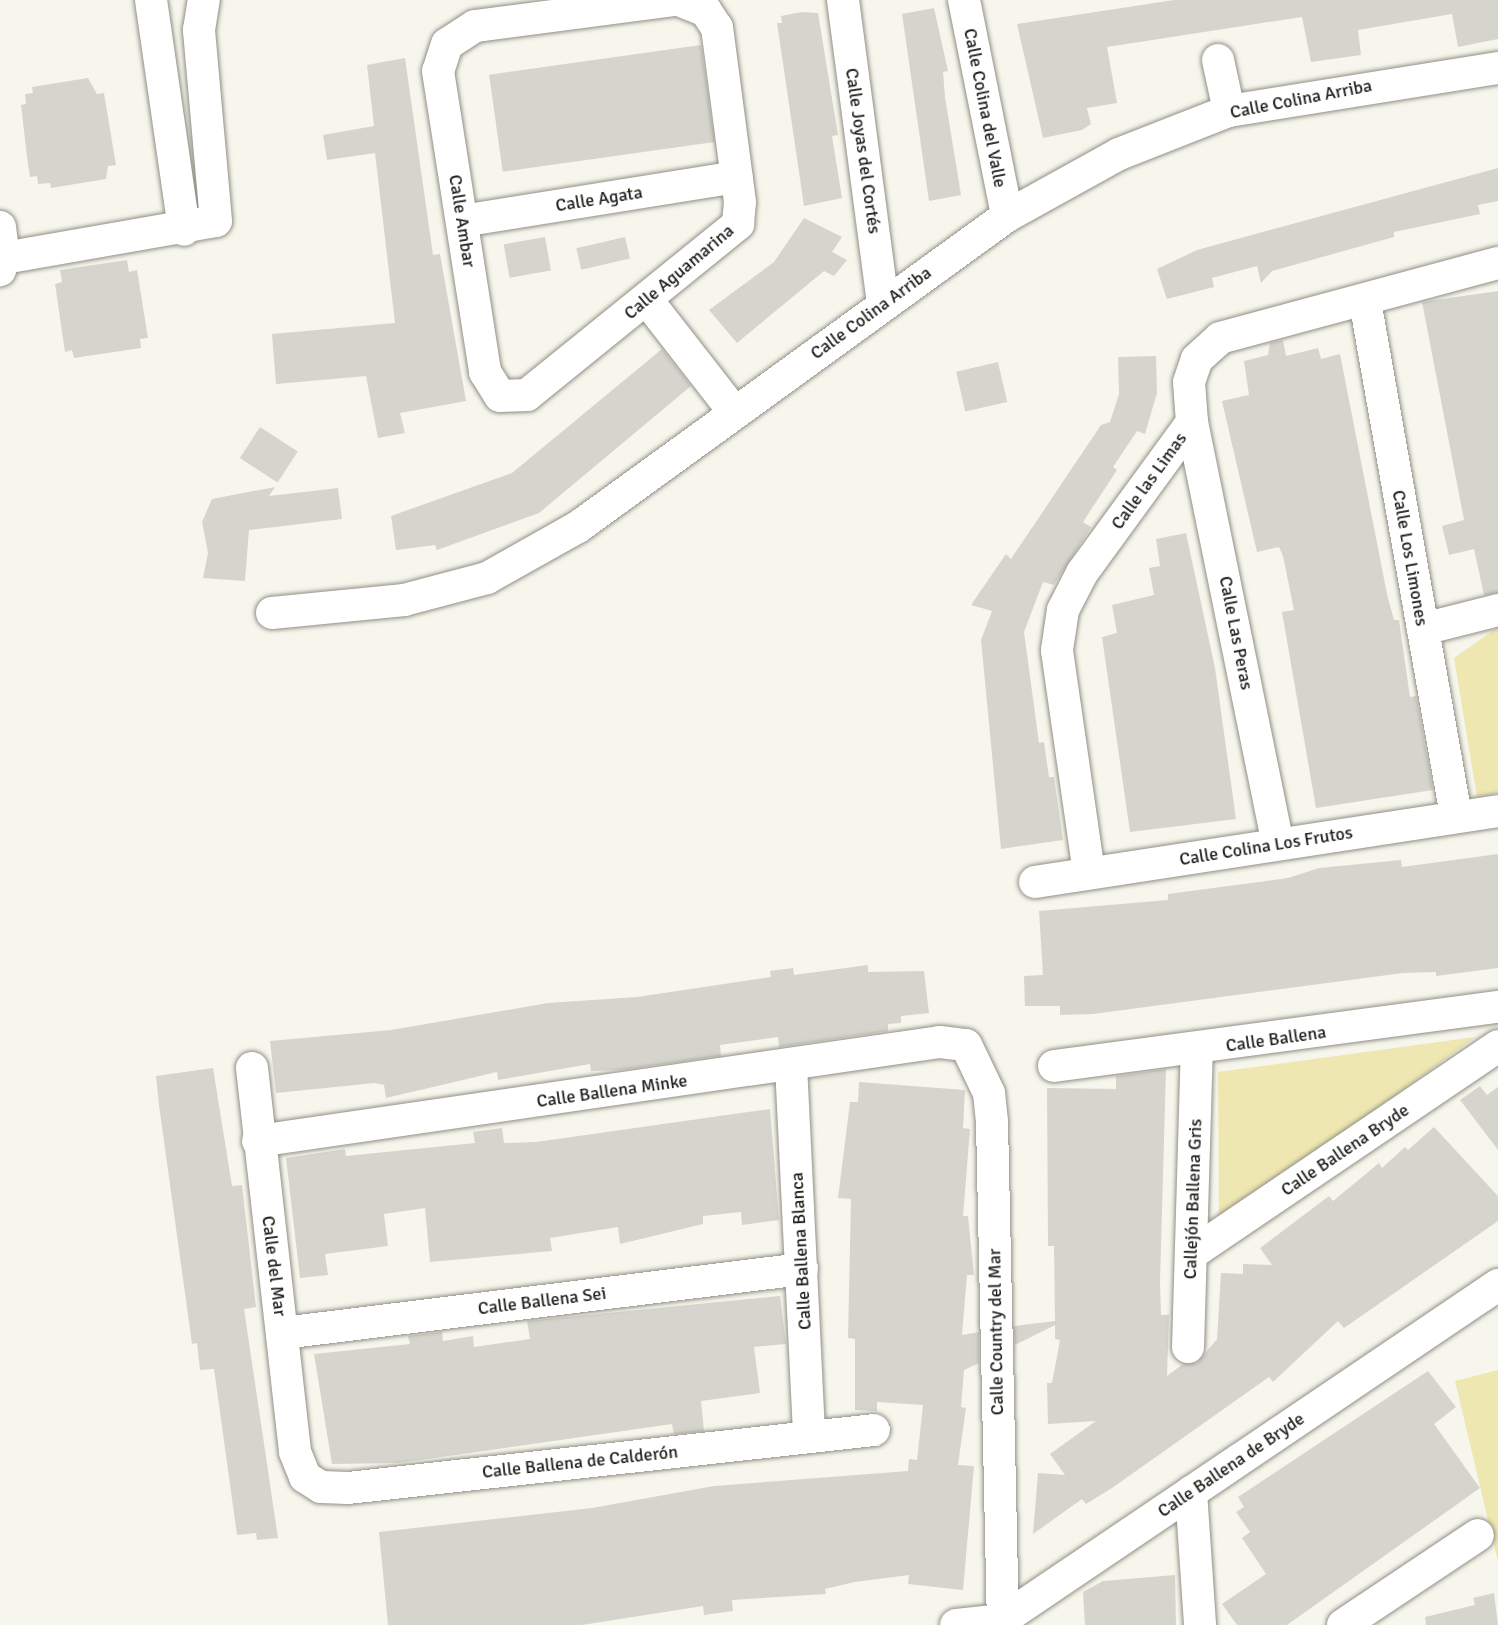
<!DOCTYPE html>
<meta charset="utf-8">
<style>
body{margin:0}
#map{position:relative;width:1498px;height:1625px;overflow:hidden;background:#f7f6ec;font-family:Signika,sans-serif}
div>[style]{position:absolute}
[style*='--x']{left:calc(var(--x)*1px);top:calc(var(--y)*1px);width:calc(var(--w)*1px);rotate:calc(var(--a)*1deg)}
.green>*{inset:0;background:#eee7b1}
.building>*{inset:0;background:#d6d5cd;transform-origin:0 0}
.roads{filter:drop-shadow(0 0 2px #908f86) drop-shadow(0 0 2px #908f86)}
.minor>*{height:32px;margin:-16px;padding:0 16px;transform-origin:16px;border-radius:16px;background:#fff}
span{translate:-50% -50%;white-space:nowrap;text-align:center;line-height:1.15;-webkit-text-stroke:4.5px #fff;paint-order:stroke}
.street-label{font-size:18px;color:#1e1e1a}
</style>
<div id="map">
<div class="green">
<div style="clip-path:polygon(1498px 627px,1498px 793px,1477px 797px,1454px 658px)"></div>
<div style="clip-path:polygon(1475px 1037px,1219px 1225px,1218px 1072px)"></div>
<div style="clip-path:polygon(1498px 1370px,1498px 1562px,1455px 1381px)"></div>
</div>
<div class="building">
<div style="clip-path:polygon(1174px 0,1498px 0,1498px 39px,1458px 47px,1452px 14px,1358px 30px,1361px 55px,1311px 62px,1302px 17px,1107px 47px,1117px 103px,1087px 108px,1091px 124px,1082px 130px,1043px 138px,1017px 24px)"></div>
<div style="clip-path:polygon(934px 8px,948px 71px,943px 72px,945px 97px,961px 195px,929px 201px,902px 14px)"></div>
<div style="clip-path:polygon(802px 12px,818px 13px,838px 135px,832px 136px,842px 198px,804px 206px,777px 23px,782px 23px,781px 16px)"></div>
<div style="left:701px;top:45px;width:98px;height:214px;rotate:82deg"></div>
<div style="clip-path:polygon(405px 58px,433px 255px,440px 254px,466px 401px,400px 413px,405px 433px,378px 438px,366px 376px,276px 384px,272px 334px,395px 323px,375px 153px,327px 160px,323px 135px,374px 126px,367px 65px)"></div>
<div style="clip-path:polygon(88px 78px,97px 94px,104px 93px,116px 165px,108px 166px,106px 179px,51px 188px,50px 183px,38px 184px,37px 176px,30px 177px,27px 157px,21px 105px,26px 104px,25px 94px,33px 93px,32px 87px)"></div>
<div style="clip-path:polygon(1498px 168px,1498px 201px,1478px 205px,1480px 214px,1394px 232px,1394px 237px,1272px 271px,1261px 283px,1257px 266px,1212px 278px,1214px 287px,1167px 299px,1157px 269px,1197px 250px)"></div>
<div style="clip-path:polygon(804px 218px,842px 237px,832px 252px,847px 260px,834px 276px,824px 271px,737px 343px,709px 310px,774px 262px)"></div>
<div style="left:545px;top:237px;width:34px;height:42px;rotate:80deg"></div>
<div style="left:625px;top:237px;width:22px;height:50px;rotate:77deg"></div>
<div style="clip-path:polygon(127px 260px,129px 272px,137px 270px,148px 338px,140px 339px,141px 348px,74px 358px,72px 350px,65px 352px,55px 284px,62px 282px,60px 270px)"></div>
<div style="clip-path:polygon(1498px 291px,1498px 593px,1484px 595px,1474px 549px,1449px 555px,1442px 526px,1464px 520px,1422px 302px)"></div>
<div style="clip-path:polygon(1283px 340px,1286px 356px,1318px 348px,1321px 359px,1340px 354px,1387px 594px,1394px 620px,1399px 620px,1410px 697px,1416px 696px,1433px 790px,1316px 808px,1282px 612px,1294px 610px,1283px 556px,1279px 547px,1257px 552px,1222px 401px,1249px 395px,1244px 361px,1268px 355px,1270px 343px)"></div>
<div style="clip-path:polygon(662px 349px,691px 386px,539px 513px,437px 550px,435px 545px,396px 550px,391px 516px,512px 473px)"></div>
<div style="clip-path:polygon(1156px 356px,1157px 393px,1145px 434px,1137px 431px,1113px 467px,1117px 470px,1083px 522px,1091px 527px,1054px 585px,1043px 582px,1024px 632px,1039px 743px,1044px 742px,1049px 777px,1054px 777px,1063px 840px,1001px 849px,981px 640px,992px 611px,971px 605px,1006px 554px,1011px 559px,1101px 425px,1110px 422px,1119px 394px,1118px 357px)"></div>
<div style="left:998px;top:362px;width:41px;height:43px;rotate:77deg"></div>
<div style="left:260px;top:427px;width:45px;height:37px;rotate:33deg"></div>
<div style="clip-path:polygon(275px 487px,269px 496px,338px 488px,342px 519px,249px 530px,245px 581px,203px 578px,208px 553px,202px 522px,212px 499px)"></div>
<div style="clip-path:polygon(1186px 533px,1215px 668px,1236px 819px,1130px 832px,1102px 637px,1117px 633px,1112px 605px,1154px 595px,1149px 568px,1160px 566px,1156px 539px)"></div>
<div style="clip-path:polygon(1498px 854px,1498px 968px,1436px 976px,1436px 972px,1403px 973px,1093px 1014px,1060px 1015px,1060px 1006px,1025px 1006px,1024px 976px,1043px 975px,1039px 911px,1168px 900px,1168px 894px,1288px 878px,1319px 868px,1401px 860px,1402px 867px)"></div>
<div style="clip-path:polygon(868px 965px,868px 972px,924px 971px,929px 1013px,901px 1016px,901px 1023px,888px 1024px,888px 1031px,779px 1047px,778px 1037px,720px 1045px,721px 1056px,620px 1070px,591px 1071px,590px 1064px,498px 1080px,497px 1072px,386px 1098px,384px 1085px,375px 1083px,276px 1093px,270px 1041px,391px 1030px,548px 1003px,637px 997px,771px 977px,770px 971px,793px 968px,794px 975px)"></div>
<div style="clip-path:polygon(213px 1068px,232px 1186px,242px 1185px,256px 1307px,244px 1309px,278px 1538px,257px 1540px,256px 1533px,237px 1535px,214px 1369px,200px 1370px,197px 1343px,192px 1344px,159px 1105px,156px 1076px)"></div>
<div style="clip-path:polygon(1166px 1069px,1160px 1282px,1161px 1315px,1169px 1315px,1167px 1376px,1183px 1364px,1197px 1363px,1217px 1339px,1221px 1273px,1243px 1274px,1243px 1264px,1272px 1265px,1260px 1248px,1329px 1196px,1333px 1201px,1379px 1163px,1382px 1168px,1405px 1147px,1408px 1150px,1434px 1127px,1498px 1196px,1498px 1221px,1344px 1328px,1338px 1321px,1273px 1382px,1269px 1377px,1112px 1488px,1086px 1504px,1082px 1499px,1033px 1534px,1038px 1473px,1065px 1475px,1050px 1454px,1096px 1421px,1048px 1424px,1047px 1383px,1052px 1383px,1060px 1340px,1055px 1339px,1055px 1325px,1015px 1345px,1014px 1326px,1055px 1321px,1054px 1246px,1048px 1246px,1047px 1088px,1116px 1089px,1116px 1076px)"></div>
<div style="clip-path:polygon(859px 1082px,965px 1090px,963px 1128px,970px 1129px,963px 1216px,968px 1216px,974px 1275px,967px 1275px,962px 1335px,979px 1332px,979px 1363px,964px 1370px,961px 1407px,966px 1408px,958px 1465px,974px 1466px,963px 1590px,908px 1584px,909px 1575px,855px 1582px,825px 1589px,826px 1594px,732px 1600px,733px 1611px,704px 1615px,703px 1606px,582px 1625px,388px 1625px,379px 1532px,592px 1508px,714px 1486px,908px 1471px,909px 1459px,917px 1460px,923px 1405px,877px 1402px,877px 1411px,855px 1410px,855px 1339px,848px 1338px,851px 1199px,838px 1198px,850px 1102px,858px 1102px)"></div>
<div style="clip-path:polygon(1480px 1086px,1487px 1095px,1498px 1087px,1498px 1150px,1460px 1100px)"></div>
<div style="clip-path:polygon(770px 1109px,779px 1220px,742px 1225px,741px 1212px,703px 1216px,703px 1224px,620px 1244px,618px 1227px,550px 1238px,552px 1251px,430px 1262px,425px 1208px,384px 1214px,388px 1246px,325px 1254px,328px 1275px,300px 1278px,286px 1158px,345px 1149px,346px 1156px,475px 1143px,473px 1132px,502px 1128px,504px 1143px,536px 1142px)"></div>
<div style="clip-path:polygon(780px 1296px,786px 1344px,754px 1347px,760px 1393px,701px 1401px,704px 1431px,674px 1434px,672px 1424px,399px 1463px,332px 1464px,314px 1354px,410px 1344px,408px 1336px,442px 1332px,443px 1341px,473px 1336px,474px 1347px,530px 1339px,527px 1321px)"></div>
<div style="clip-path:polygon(1428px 1371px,1456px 1407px,1434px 1424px,1480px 1488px,1287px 1625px,1237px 1625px,1222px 1604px,1266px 1574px,1242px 1538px,1250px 1532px,1236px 1512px,1244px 1507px,1238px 1497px)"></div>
<div style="clip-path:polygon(1175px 1575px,1176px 1625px,1085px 1625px,1083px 1592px,1103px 1581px)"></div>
<div style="clip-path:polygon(1494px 1593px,1498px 1625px,1426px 1625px,1425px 1617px,1475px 1605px,1473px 1598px)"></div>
</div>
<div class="roads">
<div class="minor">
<div style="--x:151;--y:0;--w:232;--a:81.8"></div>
<div style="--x:675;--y:0;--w:202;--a:172.6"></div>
<div style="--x:475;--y:26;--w:33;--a:147"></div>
<div style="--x:447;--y:44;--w:28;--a:108"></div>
<div style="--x:438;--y:71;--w:305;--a:81.1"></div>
<div style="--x:485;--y:372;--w:28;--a:58"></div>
<div style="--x:500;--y:396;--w:27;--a:-2"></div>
<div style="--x:527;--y:395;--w:272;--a:-39"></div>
<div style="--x:738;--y:224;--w:22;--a:-85"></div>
<div style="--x:740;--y:202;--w:176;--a:-97.5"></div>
<div style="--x:717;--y:28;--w:20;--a:-123"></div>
<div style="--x:706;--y:11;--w:29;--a:-158"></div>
<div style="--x:843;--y:0;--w:305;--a:82.5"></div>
<div style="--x:964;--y:0;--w:220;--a:78.7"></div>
<div style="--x:1218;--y:60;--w:52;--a:77.8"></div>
<div style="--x:462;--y:221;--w:278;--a:-9.1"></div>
<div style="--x:0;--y:227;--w:31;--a:83"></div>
<div style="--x:4;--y:258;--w:13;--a:108"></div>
<div style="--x:4;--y:258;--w:215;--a:-9.9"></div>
<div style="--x:216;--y:221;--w:192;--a:-95.1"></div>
<div style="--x:199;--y:30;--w:30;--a:-81"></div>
<div style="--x:647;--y:300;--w:143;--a:52.1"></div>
<div style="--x:1365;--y:301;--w:523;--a:79.98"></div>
<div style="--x:1192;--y:422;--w:431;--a:78.5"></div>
<div style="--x:272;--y:613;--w:133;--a:-5.6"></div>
<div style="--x:404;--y:600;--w:86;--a:-14.8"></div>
<div style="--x:487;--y:578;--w:104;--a:-29.3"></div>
<div style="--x:578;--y:527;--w:530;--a:-35.94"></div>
<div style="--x:1007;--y:216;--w:128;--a:-29"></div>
<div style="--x:1119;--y:154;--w:118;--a:-21.4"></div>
<div style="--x:1229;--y:111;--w:272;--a:-9.1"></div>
<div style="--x:1423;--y:629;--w:77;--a:-14.2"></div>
<div style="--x:1089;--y:873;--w:225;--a:-98.2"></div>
<div style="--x:1057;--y:650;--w:40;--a:-81.5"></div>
<div style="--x:1063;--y:610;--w:42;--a:-62.8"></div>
<div style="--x:1082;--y:573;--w:187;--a:-53.9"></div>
<div style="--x:1192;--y:422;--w:40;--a:-94.3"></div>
<div style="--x:1189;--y:382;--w:24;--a:-71"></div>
<div style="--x:1197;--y:359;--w:31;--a:-42"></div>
<div style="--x:1220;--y:338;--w:288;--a:-15.1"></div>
<div style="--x:1035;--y:882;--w:468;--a:-8.7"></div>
<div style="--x:791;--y:1065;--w:371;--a:87.2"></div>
<div style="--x:1054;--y:1066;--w:448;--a:-7.6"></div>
<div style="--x:252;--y:1068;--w:386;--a:83.6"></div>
<div style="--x:295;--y:1452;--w:27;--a:68"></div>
<div style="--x:305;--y:1477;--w:19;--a:32"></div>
<div style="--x:321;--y:1487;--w:27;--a:2"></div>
<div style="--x:348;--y:1488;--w:529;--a:-6.29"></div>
<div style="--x:258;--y:1141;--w:689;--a:-8.26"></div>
<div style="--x:940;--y:1042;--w:26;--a:7"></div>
<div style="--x:966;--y:1045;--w:53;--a:64.4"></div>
<div style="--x:989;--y:1093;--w:29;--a:84"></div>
<div style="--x:992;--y:1122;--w:503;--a:88.75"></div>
<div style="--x:1191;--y:1254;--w:371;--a:-34.1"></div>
<div style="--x:283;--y:1333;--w:523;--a:-7.03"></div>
<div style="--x:1188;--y:1347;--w:297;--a:-88.3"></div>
<div style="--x:1191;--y:1492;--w:133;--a:86.1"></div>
<div style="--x:956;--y:1625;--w:46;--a:-6.2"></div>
<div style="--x:1002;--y:1620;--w:599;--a:-34.04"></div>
<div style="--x:1343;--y:1625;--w:162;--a:-33.7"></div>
</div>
</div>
<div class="street-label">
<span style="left:1301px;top:99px;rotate:-11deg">Calle Colina Arriba</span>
<span style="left:985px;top:108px;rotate:79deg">Calle Colina del Valle</span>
<span style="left:863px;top:151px;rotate:82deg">Calle Joyas del Cortés</span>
<span style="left:599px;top:199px;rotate:-9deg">Calle Agata</span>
<span style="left:462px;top:221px;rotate:81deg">Calle Ambar</span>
<span style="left:679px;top:272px;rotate:-40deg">Calle Aguamarina</span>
<span style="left:871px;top:313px;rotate:-36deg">Calle Colina Arriba</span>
<span style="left:1149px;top:481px;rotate:-54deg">Calle las Limas</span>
<span style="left:1410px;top:558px;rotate:80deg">Calle Los Limones</span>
<span style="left:1236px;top:633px;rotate:79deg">Calle Las Peras</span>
<span style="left:1266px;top:846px;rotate:-9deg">Calle Colina Los Frutos</span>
<span style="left:1276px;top:1039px;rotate:-8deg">Calle Ballena</span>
<span style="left:612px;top:1091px;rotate:-8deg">Calle Ballena Minke</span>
<span style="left:1345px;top:1150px;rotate:-34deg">Calle Ballena Bryde</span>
<span style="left:1193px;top:1199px;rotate:-88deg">Callejón Ballena Gris</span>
<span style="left:801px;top:1251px;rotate:-93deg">Calle Ballena Blanca</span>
<span style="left:274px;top:1266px;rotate:83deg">Calle del Mar</span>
<span style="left:542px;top:1301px;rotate:-7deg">Calle Ballena Sei</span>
<span style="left:996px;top:1332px;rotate:-91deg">Calle Country del Mar</span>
<span style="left:580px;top:1462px;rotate:-6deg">Calle Ballena de Calderón</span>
<span style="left:1231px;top:1465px;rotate:-34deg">Calle Ballena de Bryde</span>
</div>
</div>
